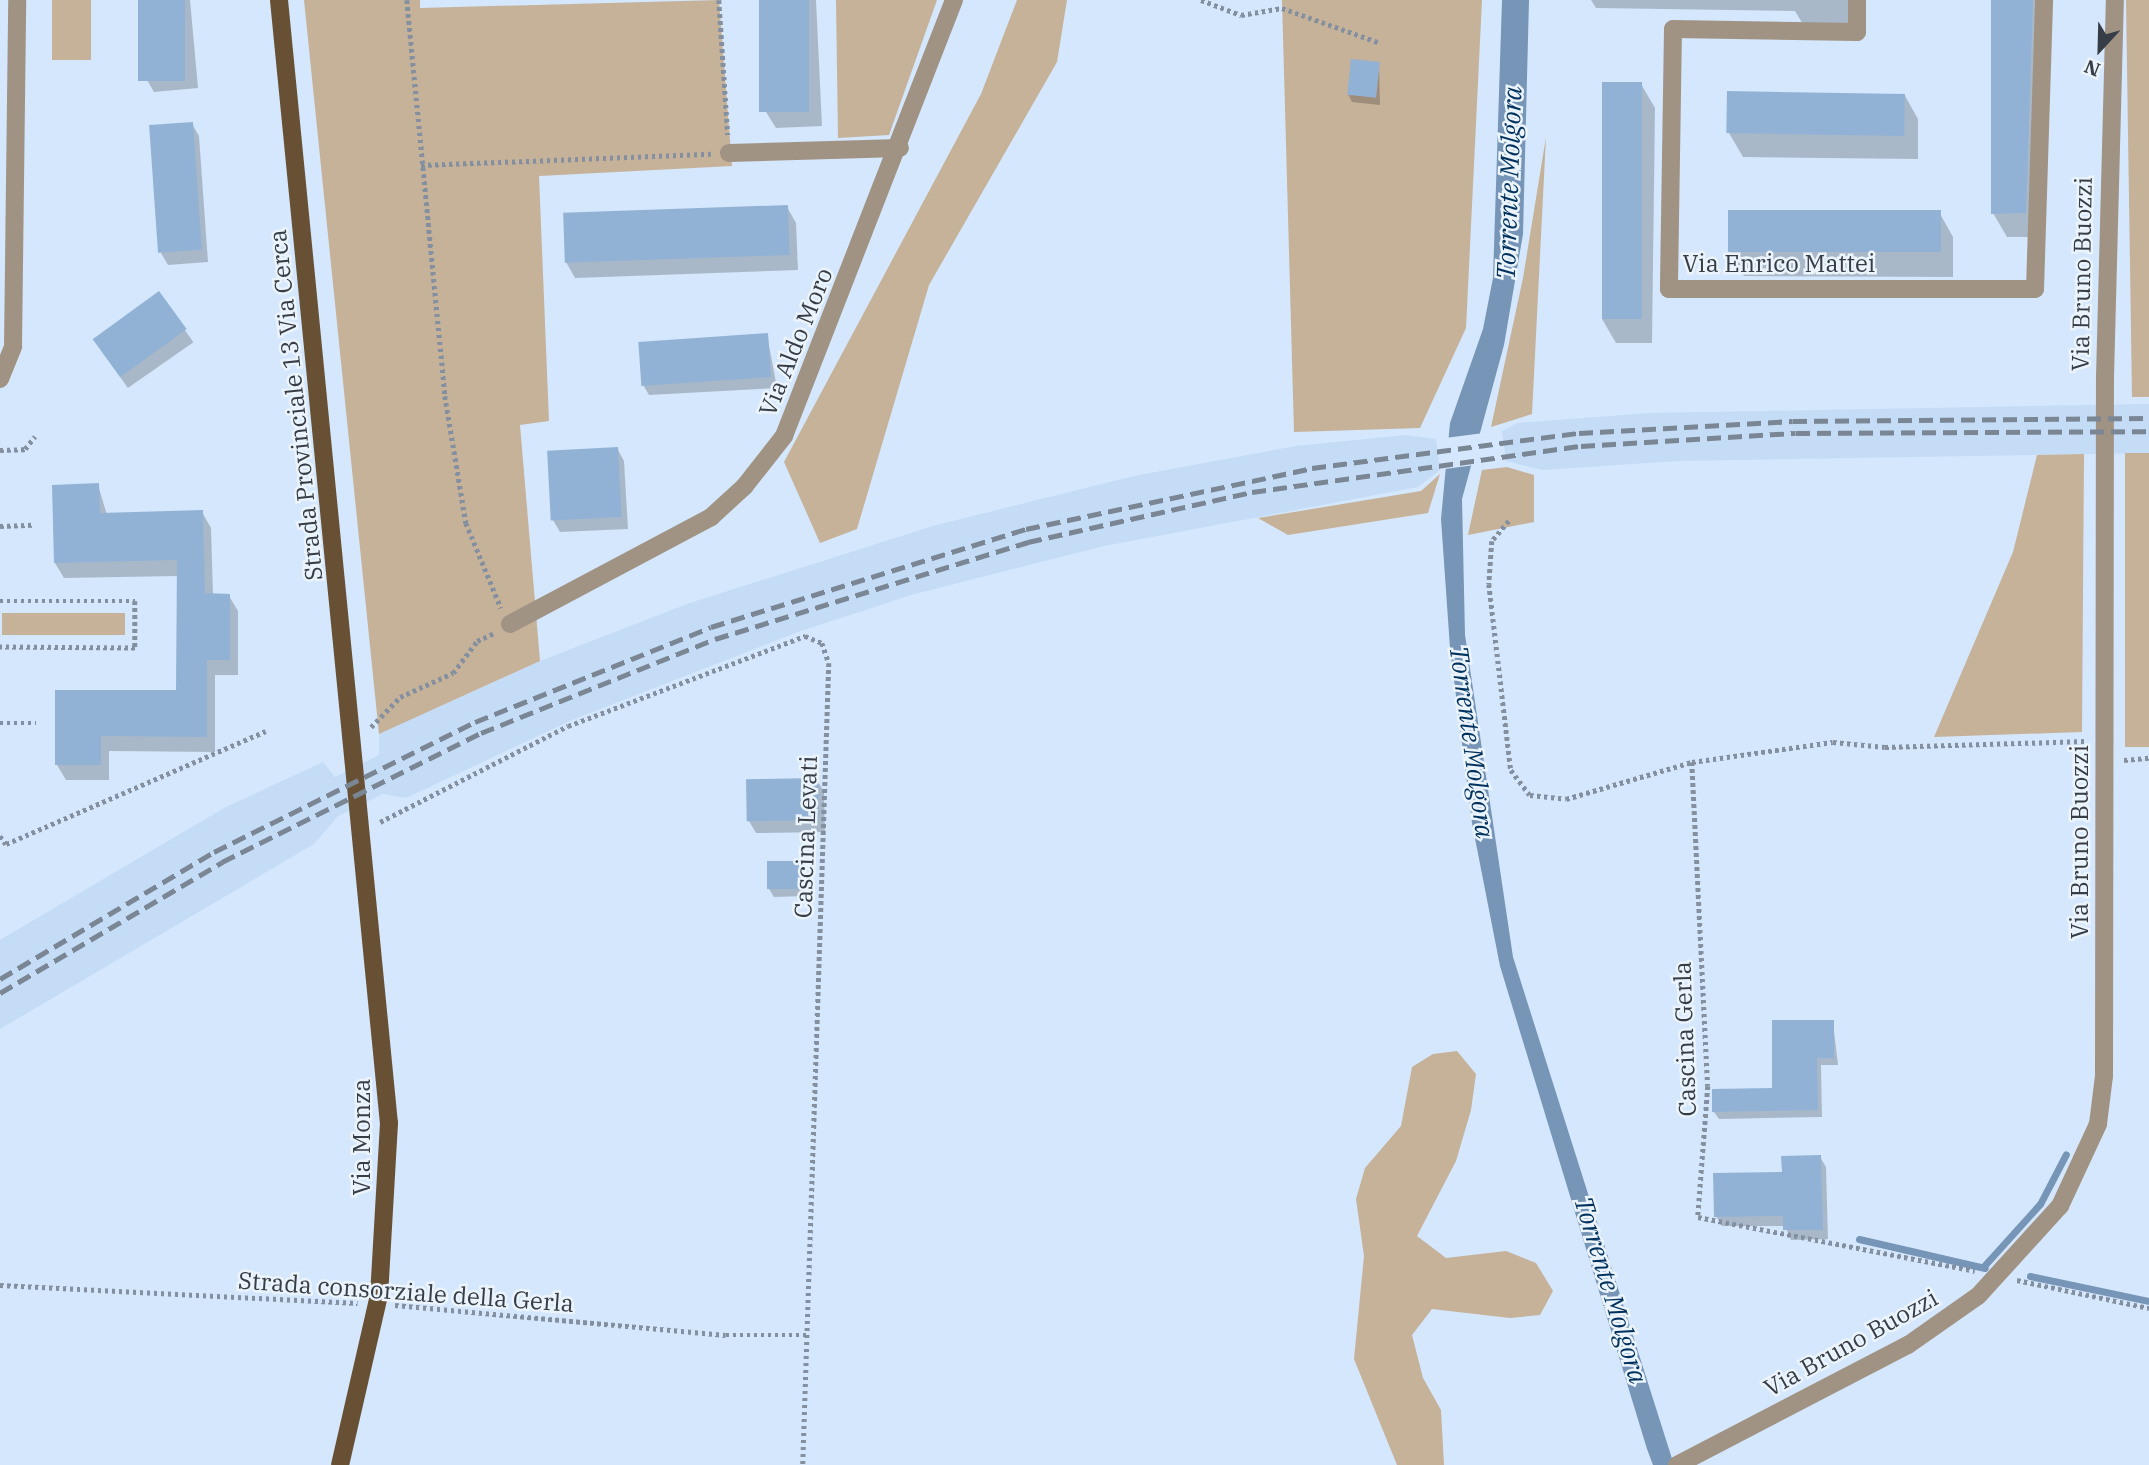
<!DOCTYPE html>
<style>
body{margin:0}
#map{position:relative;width:2149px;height:1465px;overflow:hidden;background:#d4e7fc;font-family:"IBM Plex Serif",serif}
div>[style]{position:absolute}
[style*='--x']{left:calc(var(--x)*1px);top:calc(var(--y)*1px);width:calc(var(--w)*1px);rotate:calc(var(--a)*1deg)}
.built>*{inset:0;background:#c4dcf6}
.green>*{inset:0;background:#c6b199;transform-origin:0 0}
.water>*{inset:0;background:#7695b7}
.pier>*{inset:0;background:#d4e7fc}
.shadow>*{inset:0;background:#0003;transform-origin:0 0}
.stream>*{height:7px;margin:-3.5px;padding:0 3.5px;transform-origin:3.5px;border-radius:3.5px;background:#7695b7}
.building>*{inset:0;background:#92b2d5;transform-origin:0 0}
.path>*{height:4.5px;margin-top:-2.25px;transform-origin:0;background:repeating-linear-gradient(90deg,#84909f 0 3.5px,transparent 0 7px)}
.minor>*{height:18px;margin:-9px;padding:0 9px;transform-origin:9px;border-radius:9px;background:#a09383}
.major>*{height:18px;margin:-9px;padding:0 9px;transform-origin:9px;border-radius:9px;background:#675033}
.rail>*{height:5px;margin-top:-2.5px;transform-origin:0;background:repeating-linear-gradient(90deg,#7a8694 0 14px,transparent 0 21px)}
span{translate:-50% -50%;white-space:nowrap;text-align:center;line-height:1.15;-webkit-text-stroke:5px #ebf3fb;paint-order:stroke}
.street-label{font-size:24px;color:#363d46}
.water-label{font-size:26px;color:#01325d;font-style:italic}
.north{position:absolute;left:2065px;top:14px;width:70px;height:70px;-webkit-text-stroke:5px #ebf3fb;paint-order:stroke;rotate:202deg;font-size:19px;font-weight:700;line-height:28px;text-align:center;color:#363d46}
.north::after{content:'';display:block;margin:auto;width:24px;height:32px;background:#363d46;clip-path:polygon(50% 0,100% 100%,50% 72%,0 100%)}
</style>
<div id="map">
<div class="built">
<div style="clip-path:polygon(2149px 404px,2149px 453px,1677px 461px,1542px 470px,1506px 461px,1502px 431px,1517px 423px,1650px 413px)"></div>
<div style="clip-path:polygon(1406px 435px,1436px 439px,1440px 470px,1418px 487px,1104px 546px,911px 595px,798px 632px,572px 720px,406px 798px,383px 794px,338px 816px,314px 844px,0 1029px,0 940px,224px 808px,323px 762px,335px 777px,379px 755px,379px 734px,540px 661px,687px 604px,933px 526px,1134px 476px,1296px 446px)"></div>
</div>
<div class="green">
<div style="left:52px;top:0;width:39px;height:60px"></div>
<div style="clip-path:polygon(304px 0,420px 0,420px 8px,719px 0,732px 166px,539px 176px,549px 421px,520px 425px,540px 661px,379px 734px)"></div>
<div style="clip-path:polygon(836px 0,937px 0,889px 135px,838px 138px)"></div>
<div style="clip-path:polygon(1017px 0,1067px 0,1057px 62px,929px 285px,857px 529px,820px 543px,784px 462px,981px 94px)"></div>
<div style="clip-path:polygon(1282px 0,1482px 0,1466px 328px,1420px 428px,1294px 432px)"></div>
<div style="clip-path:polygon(2126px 0,2149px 0,2149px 397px,2132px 397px)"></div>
<div style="clip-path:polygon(1546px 137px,1532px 414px,1491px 427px,1523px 278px)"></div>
<div style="left:2125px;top:453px;width:24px;height:294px"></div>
<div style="clip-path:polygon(2084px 454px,2082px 732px,1934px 737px,2013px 552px,2037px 455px)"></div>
<div style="clip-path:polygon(1507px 467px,1534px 475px,1534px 522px,1468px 535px,1482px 470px)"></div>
<div style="clip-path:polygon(1440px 474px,1428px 513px,1288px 535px,1258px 518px,1421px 491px)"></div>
<div style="left:2px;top:613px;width:123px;height:22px"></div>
<div style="clip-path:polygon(1457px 1051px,1476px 1074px,1471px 1110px,1456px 1161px,1417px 1236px,1446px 1258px,1506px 1251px,1536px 1263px,1553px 1291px,1540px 1315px,1510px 1318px,1432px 1309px,1412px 1335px,1423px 1378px,1441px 1410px,1444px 1465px,1397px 1465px,1354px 1359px,1364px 1256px,1356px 1199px,1365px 1168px,1401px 1126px,1412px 1067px,1433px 1054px)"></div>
</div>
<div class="water">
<div style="clip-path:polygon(1502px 0,1529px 0,1523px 234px,1504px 345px,1462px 499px,1465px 635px,1513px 957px,1674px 1465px,1653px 1465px,1647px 1449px,1500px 966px,1472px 823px,1450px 648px,1441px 519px,1450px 423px,1483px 329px,1493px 278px)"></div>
</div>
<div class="pier">
<div style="clip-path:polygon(1484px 433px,1475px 465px,1445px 469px,1445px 438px)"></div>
</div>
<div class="shadow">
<div style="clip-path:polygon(140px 0,190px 0,198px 88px,154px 92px,147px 80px)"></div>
<div style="clip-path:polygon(761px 0,816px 0,822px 126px,776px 128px,766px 112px)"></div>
<div style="clip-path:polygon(1591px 0,1848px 0,1848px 33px,1808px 33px,1795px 11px,1596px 8px)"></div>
<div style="clip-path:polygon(1993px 0,2039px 0,2039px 237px,2007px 237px,1993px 213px)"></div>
<div style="clip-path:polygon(1379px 64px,1380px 105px,1352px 102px,1348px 94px)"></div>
<div style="clip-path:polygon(1641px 84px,1655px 108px,1652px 343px,1616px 343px,1602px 319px)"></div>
<div style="clip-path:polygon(1904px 94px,1918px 119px,1918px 159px,1743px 157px,1729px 133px)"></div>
<div style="clip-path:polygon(192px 124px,199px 136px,208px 262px,168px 265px,161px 253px)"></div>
<div style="clip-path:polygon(787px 207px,796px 223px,798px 270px,575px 278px,566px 262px)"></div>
<div style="clip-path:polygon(1939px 212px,1953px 237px,1953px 277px,1744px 276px,1730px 252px)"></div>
<div style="left:159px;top:293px;width:60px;height:80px;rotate:55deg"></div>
<div style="clip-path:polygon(767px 335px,777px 388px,649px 395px,642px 383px)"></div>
<div style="clip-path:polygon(617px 448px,624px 461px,628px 529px,560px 532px,553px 520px)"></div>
<div style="clip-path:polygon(98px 485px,107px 515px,202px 512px,211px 528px,213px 595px,229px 596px,238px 611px,238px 675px,215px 675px,215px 752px,109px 751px,109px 780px,66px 780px,57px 765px,57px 692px,178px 692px,179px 576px,64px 578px,55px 563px)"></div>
<div style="clip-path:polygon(817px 780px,824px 792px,825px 832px,756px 833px,749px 821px)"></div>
<div style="clip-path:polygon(800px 863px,805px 896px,774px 897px,769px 889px)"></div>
<div style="clip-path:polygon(1833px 1022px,1838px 1065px,1821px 1065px,1822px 1117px,1719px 1119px,1714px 1112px,1774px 1090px)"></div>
<div style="clip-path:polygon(1820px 1157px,1826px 1167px,1828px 1239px,1791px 1240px,1785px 1226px,1722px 1226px,1716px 1216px)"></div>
</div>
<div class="stream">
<div style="--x:1859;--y:1239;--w:129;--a:13"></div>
<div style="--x:1983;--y:1267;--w:85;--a:-47.9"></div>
<div style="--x:2040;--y:1204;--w:56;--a:-62.5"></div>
<div style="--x:2030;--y:1276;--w:122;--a:11.9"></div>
</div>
<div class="building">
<div style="left:138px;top:0;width:47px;height:81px"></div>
<div style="left:759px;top:0;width:50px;height:112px"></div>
<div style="clip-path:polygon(1991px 0,2033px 0,2026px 213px,1991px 214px)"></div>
<div style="left:1351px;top:59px;width:29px;height:36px;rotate:6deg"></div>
<div style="left:1602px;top:82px;width:40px;height:237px"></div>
<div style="left:1727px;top:91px;width:178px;height:42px;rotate:1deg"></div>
<div style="left:193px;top:122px;width:128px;height:44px;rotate:86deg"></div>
<div style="left:788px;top:205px;width:50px;height:225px;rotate:88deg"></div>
<div style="left:1728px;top:210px;width:213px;height:42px"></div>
<div style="left:159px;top:291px;width:47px;height:82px;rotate:54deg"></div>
<div style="left:768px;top:333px;width:44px;height:130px;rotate:86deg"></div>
<div style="left:618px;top:447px;width:70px;height:71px;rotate:87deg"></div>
<div style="clip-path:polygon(99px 483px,100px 513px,203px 510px,205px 593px,230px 594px,230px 660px,207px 660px,207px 737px,101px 736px,101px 765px,55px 765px,55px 690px,176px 690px,177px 560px,54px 563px,52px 485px)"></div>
<div style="left:818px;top:778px;width:42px;height:72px;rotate:89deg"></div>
<div style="left:801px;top:861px;width:28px;height:34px;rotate:90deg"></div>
<div style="clip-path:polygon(1772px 1020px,1834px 1020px,1834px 1058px,1817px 1058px,1818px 1110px,1712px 1112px,1712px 1089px,1772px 1088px)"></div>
<div style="clip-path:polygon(1821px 1155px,1823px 1230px,1783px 1230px,1783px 1216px,1714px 1217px,1713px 1173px,1782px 1172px,1781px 1156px)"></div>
</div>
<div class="path">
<div style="--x:407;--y:0;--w:398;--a:84.5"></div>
<div style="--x:445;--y:396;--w:129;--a:80.6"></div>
<div style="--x:466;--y:523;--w:92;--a:67.6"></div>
<div style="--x:719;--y:0;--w:135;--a:86.2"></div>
<div style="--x:1201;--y:0;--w:43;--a:20.6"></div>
<div style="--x:1241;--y:15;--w:42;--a:-9.7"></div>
<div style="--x:1282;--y:8;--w:105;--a:19.5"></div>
<div style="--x:421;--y:165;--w:290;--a:-2.2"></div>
<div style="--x:0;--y:450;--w:25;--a:-2"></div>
<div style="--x:25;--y:449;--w:16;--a:-52"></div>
<div style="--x:1509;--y:521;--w:26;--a:130"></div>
<div style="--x:1492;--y:541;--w:43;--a:94"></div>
<div style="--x:1489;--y:584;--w:187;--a:83.3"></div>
<div style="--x:1511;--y:770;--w:31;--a:53"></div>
<div style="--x:1530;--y:795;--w:36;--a:6"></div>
<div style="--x:1566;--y:799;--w:131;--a:-16.4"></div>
<div style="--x:1692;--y:762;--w:142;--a:-8.1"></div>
<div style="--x:1833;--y:742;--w:52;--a:5.5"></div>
<div style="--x:1885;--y:747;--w:200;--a:-1.7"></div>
<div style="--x:0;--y:526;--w:33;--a:-2"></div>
<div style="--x:0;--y:601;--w:135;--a:0"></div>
<div style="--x:135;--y:601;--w:47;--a:90"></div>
<div style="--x:135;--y:648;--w:135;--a:-179.6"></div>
<div style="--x:0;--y:723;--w:36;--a:0"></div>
<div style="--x:371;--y:727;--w:42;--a:-46"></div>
<div style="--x:400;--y:697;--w:58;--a:-24.4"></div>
<div style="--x:453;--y:673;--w:40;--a:-53"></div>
<div style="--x:477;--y:641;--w:19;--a:-25"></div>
<div style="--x:2124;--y:760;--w:25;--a:-5"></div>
<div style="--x:1692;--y:762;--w:324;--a:87.2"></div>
<div style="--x:1708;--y:1086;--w:131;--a:94.4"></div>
<div style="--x:1698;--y:1217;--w:282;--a:11"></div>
<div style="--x:380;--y:822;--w:211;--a:-27.1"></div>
<div style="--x:568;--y:726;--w:254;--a:-20.8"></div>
<div style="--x:805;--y:636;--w:18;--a:22"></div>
<div style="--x:822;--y:643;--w:21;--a:71"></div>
<div style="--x:829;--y:663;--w:802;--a:91.86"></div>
<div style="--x:0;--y:836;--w:10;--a:53"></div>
<div style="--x:6;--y:844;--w:283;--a:-23.5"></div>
<div style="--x:2017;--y:1280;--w:135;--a:12"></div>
<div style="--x:0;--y:1285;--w:358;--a:2.9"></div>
<div style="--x:395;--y:1305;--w:332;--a:5.2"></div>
<div style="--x:726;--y:1335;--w:83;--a:0"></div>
</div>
<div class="minor">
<div style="--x:1857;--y:0;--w:32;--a:90"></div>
<div style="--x:1857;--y:32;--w:184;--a:-179.1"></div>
<div style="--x:1673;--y:29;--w:260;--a:90.9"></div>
<div style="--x:1669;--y:289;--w:366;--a:0"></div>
<div style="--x:2035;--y:289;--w:289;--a:-88.2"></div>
<div style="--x:729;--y:153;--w:171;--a:-1.7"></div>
<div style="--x:0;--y:379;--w:35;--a:-68"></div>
<div style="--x:13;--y:346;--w:346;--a:-89.3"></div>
<div style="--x:510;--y:624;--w:228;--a:-28"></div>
<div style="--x:711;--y:517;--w:45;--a:-42.3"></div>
<div style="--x:744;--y:487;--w:65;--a:-51.9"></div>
<div style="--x:784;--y:436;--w:468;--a:-68.7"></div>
<div style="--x:1677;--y:1465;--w:260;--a:-27.5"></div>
<div style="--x:1908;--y:1345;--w:85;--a:-35"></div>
<div style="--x:1978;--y:1296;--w:122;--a:-47.7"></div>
<div style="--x:2060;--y:1206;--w:90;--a:-65.1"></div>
<div style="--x:2098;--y:1124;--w:48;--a:-82.9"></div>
<div style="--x:2104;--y:1076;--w:699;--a:-89.92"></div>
<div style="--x:2105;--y:377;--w:377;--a:-88.5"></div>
</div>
<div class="major">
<div style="--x:279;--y:0;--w:1128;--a:84.41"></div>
<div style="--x:389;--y:1123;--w:172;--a:93.3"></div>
<div style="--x:379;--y:1295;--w:174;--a:102.9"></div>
</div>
<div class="rail">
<div style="--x:0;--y:979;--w:249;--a:-30.7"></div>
<div style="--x:214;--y:852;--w:292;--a:-26.5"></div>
<div style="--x:475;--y:722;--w:254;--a:-21.9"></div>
<div style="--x:711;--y:627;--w:330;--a:-17.3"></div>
<div style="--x:1026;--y:529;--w:292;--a:-12"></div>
<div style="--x:1312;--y:468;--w:269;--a:-7.5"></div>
<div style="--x:1579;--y:433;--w:214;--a:-3.2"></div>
<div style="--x:1793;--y:421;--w:356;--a:-0.5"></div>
<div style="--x:0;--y:993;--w:258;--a:-30.5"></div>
<div style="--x:222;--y:862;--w:289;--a:-26.5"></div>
<div style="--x:481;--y:733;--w:252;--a:-21.9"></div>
<div style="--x:715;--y:639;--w:328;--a:-17.2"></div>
<div style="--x:1028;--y:542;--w:230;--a:-12.6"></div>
<div style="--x:1252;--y:492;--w:332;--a:-8"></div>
<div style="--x:1581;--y:446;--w:215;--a:-3.5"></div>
<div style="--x:1796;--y:433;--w:353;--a:-0.3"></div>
</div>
<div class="street-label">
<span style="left:1779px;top:264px">Via Enrico Mattei</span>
<span style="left:2082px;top:274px;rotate:-89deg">Via Bruno Buozzi</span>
<span style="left:796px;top:342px;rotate:-68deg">Via Aldo Moro</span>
<span style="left:296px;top:405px;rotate:-96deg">Strada Provinciale 13 Via Cerca</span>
<span style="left:806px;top:837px;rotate:-88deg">Cascina Levati</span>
<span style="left:2080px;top:842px;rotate:-90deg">Via Bruno Buozzi</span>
<span style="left:1685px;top:1039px;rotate:-92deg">Cascina Gerla</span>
<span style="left:362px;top:1137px;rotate:-90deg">Via Monza</span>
<span style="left:406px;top:1292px;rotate:4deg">Strada consorziale della Gerla</span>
<span style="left:1851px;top:1343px;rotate:-29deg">Via Bruno Buozzi</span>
</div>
<div class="water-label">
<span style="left:1509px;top:183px;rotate:-88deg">Torrente Molgora</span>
<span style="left:1472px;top:742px;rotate:82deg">Torrente Molgora</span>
<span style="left:1611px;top:1290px;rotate:73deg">Torrente Molgora</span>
</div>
<div class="north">N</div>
</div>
